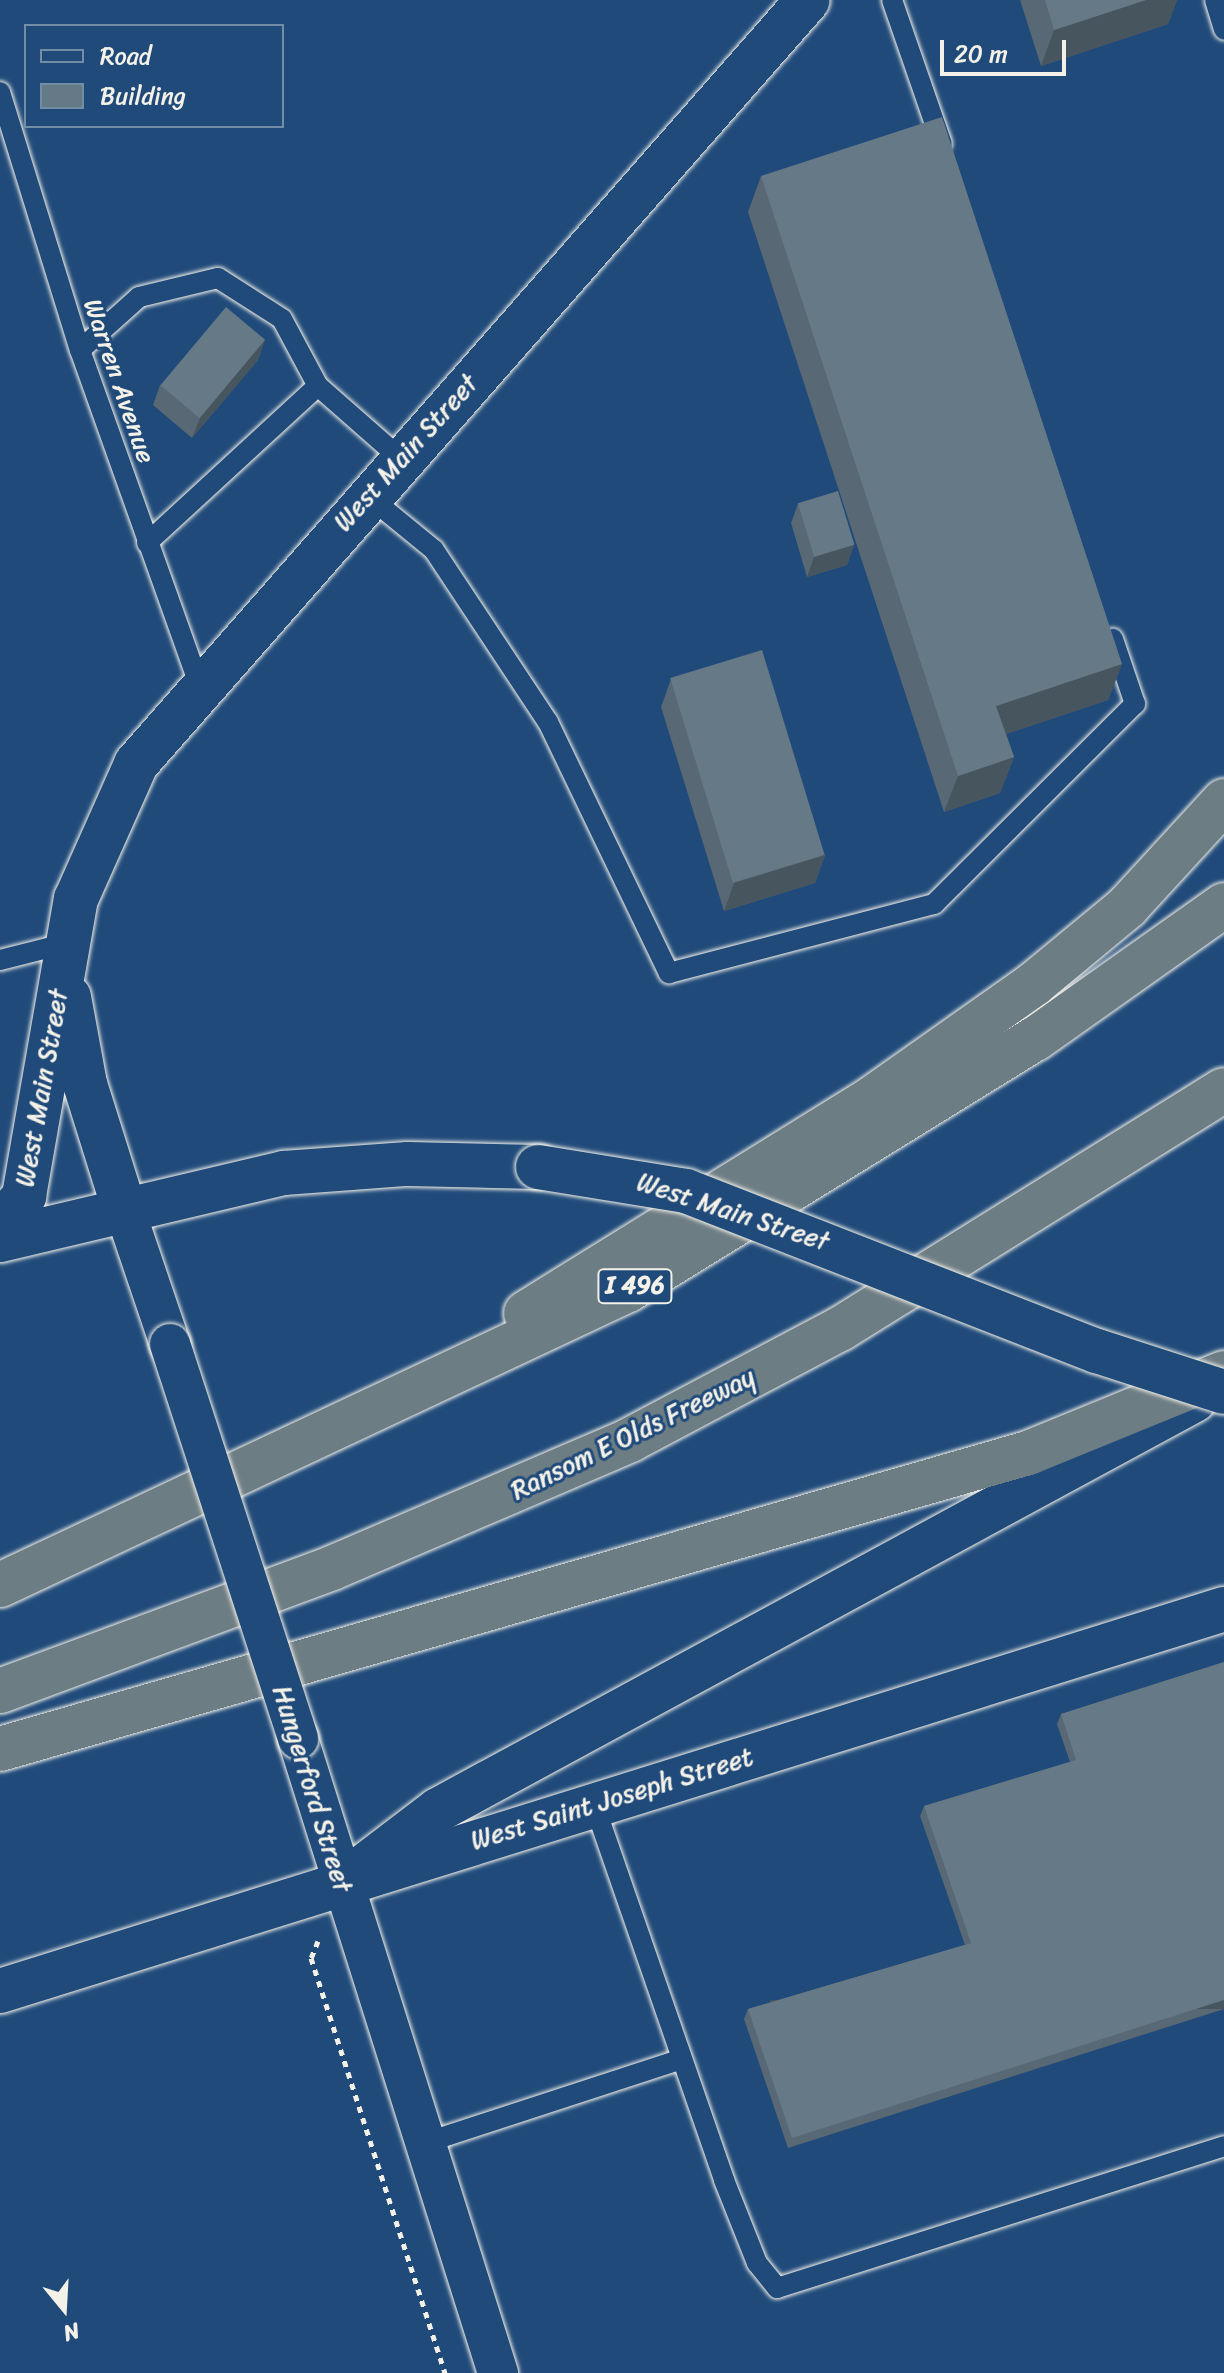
<!DOCTYPE html>
<style>
body{margin:0}
#map{position:relative;width:1224px;height:2373px;overflow:hidden;background:#1f4a7a;font-family:Sriracha,sans-serif}
div>[style]{position:absolute}
[style*='--x']{left:calc(var(--x)*1px);top:calc(var(--y)*1px);width:calc(var(--w)*1px);rotate:calc(var(--a)*1deg)}
.path>*{height:5px;margin-top:-2.5px;transform-origin:0;background:repeating-linear-gradient(90deg,#f4f1e8 0 6px,transparent 0 12px)}
.roads{filter:drop-shadow(0 0 2px #f4f1e8) drop-shadow(0 0 2px #f4f1e8)}
.lane>*{height:20px;margin:-10px;padding:0 10px;transform-origin:10px;border-radius:10px;background:#1f4a7a}
.street>*{height:40px;margin:-20px;padding:0 20px;transform-origin:20px;border-radius:20px;background:#1f4a7a}
.secondary>*{height:44px;margin:-22px;padding:0 22px;transform-origin:22px;border-radius:22px;background:#1f4a7a}
.highway>*{height:44px;margin:-22px;padding:0 22px;transform-origin:22px;border-radius:22px;background:#6d7d84}
.bridges{filter:drop-shadow(0 0 2px #f4f1e8) drop-shadow(0 0 2px #f4f1e8)}
.street-bridge>*{height:40px;margin:-20px;padding:0 20px;transform-origin:20px;border-radius:20px;background:#1f4a7a}
.secondary-bridge>*{height:44px;margin:-22px;padding:0 22px;transform-origin:22px;border-radius:22px;background:#1f4a7a}
.wall>*{inset:0;background:#586874}
.shaded-wall>*{inset:0;background:#47555e;transform-origin:0 0}
.building>*{inset:0;background:#667987;transform-origin:0 0}
span{translate:-50% -50%;white-space:nowrap;text-align:center;line-height:1.15;-webkit-text-stroke:6px #1f4a7a;paint-order:stroke}
.shield-label span{padding:2px 6px;background:#1f4a7a;border:2px solid;border-radius:6px;-webkit-text-stroke-width:0}
.shield-label{font-size:24px;color:#f4f1e8;font-weight:700}
.street-label{font-size:26px;color:#f4f1e8}
.legend{position:absolute;left:24px;top:24px;width:260px;height:104px;box-sizing:border-box;background:#1f4a7a;border:2px solid #748da6;margin:0;padding:10px 14px;list-style:none;font-size:24px;color:#f4f1e8}
.legend li{display:flex;align-items:center;gap:16px;height:40px}
.legend b{width:40px;border:2px solid #748da6}
.north{position:absolute;left:24px;top:2269px;width:80px;height:80px;-webkit-text-stroke:6px #1f4a7a;paint-order:stroke;rotate:162deg;font-size:22px;font-weight:700;line-height:32px;text-align:center;color:#f4f1e8}
.north::after{content:'';display:block;margin:auto;width:28px;height:36px;background:#f4f1e8;clip-path:polygon(50% 0,100% 100%,50% 72%,0 100%)}
.scale{position:absolute;left:940px;top:40px;width:126px;height:36px;box-sizing:border-box;border:4px solid #f4f1e8;border-top:0;padding-left:10px;font-size:24px;line-height:28px;white-space:nowrap;color:#f4f1e8;-webkit-text-stroke:6px #1f4a7a;paint-order:stroke}
</style>
<div id="map">
<div class="path">
<div style="--x:318;--y:1941;--w:18;--a:112"></div>
<div style="--x:311;--y:1958;--w:436;--a:72.1"></div>
</div>
<div class="roads">
<div class="lane">
<div style="--x:892;--y:0;--w:152;--a:70.9"></div>
<div style="--x:1215;--y:0;--w:31;--a:73"></div>
<div style="--x:0;--y:92;--w:270;--a:72.8"></div>
<div style="--x:80;--y:350;--w:355;--a:70.4"></div>
<div style="--x:80;--y:350;--w:79;--a:-41.9"></div>
<div style="--x:139;--y:297;--w:81;--a:-13.5"></div>
<div style="--x:218;--y:278;--w:76;--a:32.6"></div>
<div style="--x:282;--y:319;--w:76;--a:61.8"></div>
<div style="--x:368;--y:496;--w:85;--a:39.3"></div>
<div style="--x:434;--y:550;--w:206;--a:56.5"></div>
<div style="--x:548;--y:722;--w:279;--a:64.3"></div>
<div style="--x:669;--y:973;--w:274;--a:-14.6"></div>
<div style="--x:934;--y:904;--w:284;--a:-44.9"></div>
<div style="--x:1135;--y:704;--w:69;--a:-108.7"></div>
<div style="--x:147;--y:543;--w:232;--a:-42.6"></div>
<div style="--x:318;--y:386;--w:111;--a:41.3"></div>
<div style="--x:0;--y:960;--w:69;--a:-14.2"></div>
<div style="--x:594;--y:1804;--w:398;--a:70.9"></div>
<div style="--x:724;--y:2180;--w:89;--a:68.3"></div>
<div style="--x:757;--y:2263;--w:32;--a:51"></div>
<div style="--x:777;--y:2288;--w:469;--a:-17.6"></div>
<div style="--x:425;--y:2143;--w:270;--a:-18.1"></div>
</div>
<div class="street">
<div style="--x:123;--y:1205;--w:147;--a:71.3"></div>
<div style="--x:298;--y:1739;--w:665;--a:72.49"></div>
</div>
<div class="secondary">
<div style="--x:69;--y:997;--w:88;--a:79.6"></div>
<div style="--x:85;--y:1084;--w:127;--a:72.6"></div>
<div style="--x:0;--y:1225;--w:38;--a:-50"></div>
<div style="--x:24;--y:1196;--w:302;--a:-80.1"></div>
<div style="--x:76;--y:899;--w:148;--a:-66"></div>
<div style="--x:136;--y:764;--w:1017;--a:-48.67"></div>
<div style="--x:0;--y:1240;--w:292;--a:-13.3"></div>
<div style="--x:284;--y:1173;--w:124;--a:-4.2"></div>
<div style="--x:408;--y:1164;--w:130;--a:1.3"></div>
<div style="--x:362;--y:1868;--w:96;--a:-37.3"></div>
<div style="--x:438;--y:1810;--w:860;--a:-28.47"></div>
<div style="--x:0;--y:1991;--w:1282;--a:-17.33"></div>
</div>
<div class="highway">
<div style="--x:526;--y:1313;--w:410;--a:-31.8"></div>
<div style="--x:874;--y:1097;--w:196;--a:-35.2"></div>
<div style="--x:1034;--y:984;--w:121;--a:-39.6"></div>
<div style="--x:1127;--y:907;--w:144;--a:-47.5"></div>
<div style="--x:0;--y:1585;--w:694;--a:-25.16"></div>
<div style="--x:628;--y:1290;--w:478;--a:-31.7"></div>
<div style="--x:1035;--y:1039;--w:232;--a:-35.3"></div>
<div style="--x:0;--y:1691;--w:354;--a:-20.3"></div>
<div style="--x:332;--y:1568;--w:324;--a:-23.2"></div>
<div style="--x:630;--y:1440;--w:238;--a:-27.9"></div>
<div style="--x:840;--y:1329;--w:452;--a:-31.9"></div>
<div style="--x:0;--y:1749;--w:1070;--a:-16.06"></div>
<div style="--x:1028;--y:1453;--w:212;--a:-22.2"></div>
</div>
</div>
<div class="bridges">
<div class="street-bridge">
<div style="--x:170;--y:1344;--w:415;--a:72"></div>
</div>
<div class="secondary-bridge">
<div style="--x:538;--y:1167;--w:150;--a:9.2"></div>
<div style="--x:686;--y:1191;--w:441;--a:21.3"></div>
<div style="--x:1097;--y:1351;--w:133;--a:17.9"></div>
</div>
</div>
<div class="wall">
<div style="clip-path:polygon(1020px 0,1177px 0,1168px 24px,1041px 66px)"></div>
<div style="clip-path:polygon(761px 176px,1122px 664px,1108px 700px,1006px 734px,1014px 757px,1000px 793px,944px 812px,748px 212px)"></div>
<div style="clip-path:polygon(265px 340px,258px 360px,192px 438px,153px 405px,160px 385px)"></div>
<div style="clip-path:polygon(798px 504px,854px 545px,847px 565px,807px 577px,791px 523px)"></div>
<div style="clip-path:polygon(671px 679px,825px 855px,815px 883px,724px 911px,661px 707px)"></div>
<div style="clip-path:polygon(1224px 1662px,1224px 2009px,788px 2148px,744px 2019px,748px 2009px,965px 1945px,920px 1816px,924px 1806px,1070px 1762px,1057px 1724px,1061px 1714px)"></div>
</div>
<div class="shaded-wall">
<div style="clip-path:polygon(1146px 0,1177px 0,1168px 24px,1041px 66px,1054px 30px)"></div>
<div style="clip-path:polygon(265px 340px,258px 360px,192px 438px,200px 418px)"></div>
<div style="clip-path:polygon(854px 545px,847px 565px,807px 577px,814px 557px)"></div>
<div style="clip-path:polygon(1122px 664px,1108px 700px,983px 742px,996px 706px)"></div>
<div style="clip-path:polygon(1014px 757px,1000px 793px,944px 812px,958px 776px)"></div>
<div style="clip-path:polygon(825px 855px,815px 883px,724px 911px,734px 883px)"></div>
<div style="left:1224px;top:2000px;width:9px;height:454px;rotate:90deg"></div>
</div>
<div class="building">
<div style="clip-path:polygon(1045px 0,1146px 0,1054px 30px)"></div>
<div style="clip-path:polygon(942px 117px,1122px 664px,996px 706px,1014px 757px,958px 776px,761px 176px)"></div>
<div style="left:226px;top:307px;width:51px;height:102px;rotate:40deg"></div>
<div style="left:838px;top:491px;width:56px;height:42px;rotate:73deg"></div>
<div style="left:762px;top:650px;width:214px;height:96px;rotate:73deg"></div>
<div style="clip-path:polygon(1224px 1662px,1224px 2000px,792px 2138px,748px 2009px,971px 1943px,924px 1806px,1076px 1760px,1061px 1714px)"></div>
</div>
<div class="shield-label">
<span style="left:635px;top:1286px">I 496</span>
</div>
<div class="street-label">
<span style="left:119px;top:381px;rotate:71deg">Warren Avenue</span>
<span style="left:406px;top:453px;rotate:-48deg">West Main Street</span>
<span style="left:42px;top:1088px;rotate:-80deg">West Main Street</span>
<span style="left:733px;top:1212px;rotate:18deg">West Main Street</span>
<span style="left:633px;top:1434px;rotate:-26deg">Ransom E Olds Freeway</span>
<span style="left:312px;top:1789px;rotate:73deg">Hungerford Street</span>
<span style="left:612px;top:1799px;rotate:-17deg">West Saint Joseph Street</span>
</div>
<ul class="legend">
<li><b style="height:10px;background:#1f4a7a"></b>Road</li>
<li><b style="height:22px;background:#667987"></b>Building</li>
</ul>
<div class="north">N</div>
<div class="scale">20 m</div>
</div>
